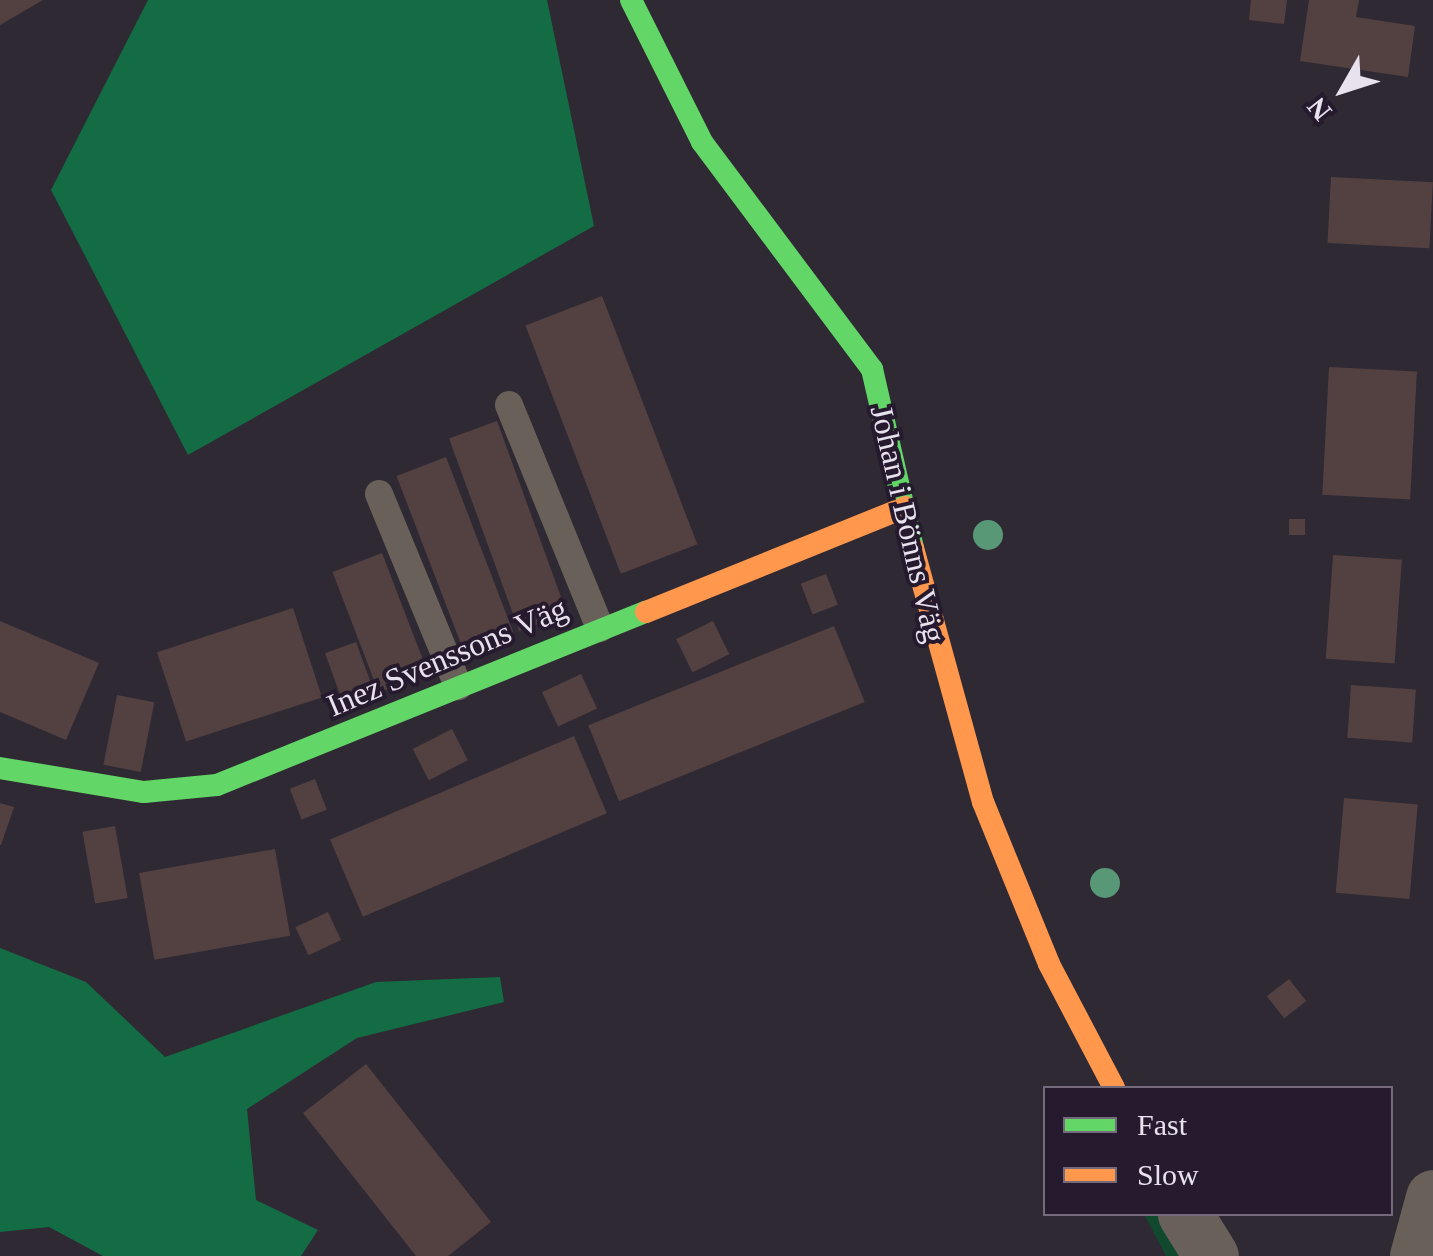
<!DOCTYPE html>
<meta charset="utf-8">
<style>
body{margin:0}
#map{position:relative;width:1433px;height:1256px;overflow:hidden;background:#2f2934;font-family:Georgia,serif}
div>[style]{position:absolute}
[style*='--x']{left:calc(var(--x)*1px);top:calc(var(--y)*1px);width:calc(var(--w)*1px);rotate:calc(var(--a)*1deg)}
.green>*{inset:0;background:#11492e}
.forest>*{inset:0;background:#136c44}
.building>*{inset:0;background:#534141;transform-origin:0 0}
.lane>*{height:28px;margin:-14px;padding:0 14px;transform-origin:14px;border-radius:14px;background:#69605a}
.street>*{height:55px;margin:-27.5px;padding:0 27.5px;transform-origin:27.5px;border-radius:27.5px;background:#69605a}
.fast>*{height:22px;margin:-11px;padding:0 11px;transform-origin:11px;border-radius:11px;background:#63d668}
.slow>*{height:22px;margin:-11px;padding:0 11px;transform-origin:11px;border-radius:11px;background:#ff974d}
.trees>*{width:30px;height:30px;margin:-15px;border-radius:50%;background:#599877}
span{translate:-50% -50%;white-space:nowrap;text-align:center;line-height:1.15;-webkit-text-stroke:8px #261b2e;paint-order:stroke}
.street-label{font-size:32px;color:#e8e1ee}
.legend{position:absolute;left:1043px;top:1086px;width:350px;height:130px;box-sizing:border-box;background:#261b2e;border:2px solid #746a7b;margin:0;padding:12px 18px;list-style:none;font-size:30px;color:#e8e1ee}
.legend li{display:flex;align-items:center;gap:20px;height:50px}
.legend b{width:50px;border:2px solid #746a7b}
.north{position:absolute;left:1293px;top:40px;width:100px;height:100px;-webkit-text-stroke:8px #261b2e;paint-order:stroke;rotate:231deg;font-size:28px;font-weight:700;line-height:40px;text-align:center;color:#e8e1ee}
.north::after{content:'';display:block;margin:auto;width:35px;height:45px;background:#e8e1ee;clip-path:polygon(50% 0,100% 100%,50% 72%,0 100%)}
</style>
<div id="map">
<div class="green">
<div style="clip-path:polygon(1144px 1214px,1164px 1214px,1189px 1256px,1166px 1256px)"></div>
</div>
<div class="forest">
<div style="clip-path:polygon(148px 0,547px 0,594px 226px,188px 455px,51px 190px)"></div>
<div style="clip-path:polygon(0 948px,86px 982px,165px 1057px,376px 982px,500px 977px,504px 1002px,357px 1038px,247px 1109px,256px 1200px,318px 1230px,301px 1256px,103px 1256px,49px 1227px,0 1232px)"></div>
</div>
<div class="building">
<div style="clip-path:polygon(0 0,43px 0,0 25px)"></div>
<div style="clip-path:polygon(1251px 0,1287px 0,1284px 24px,1249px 20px)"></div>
<div style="clip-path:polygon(1309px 0,1359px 0,1356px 17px,1415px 26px,1408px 77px,1300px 61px)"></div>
<div style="left:1331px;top:177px;width:102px;height:66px;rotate:3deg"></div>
<div style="left:602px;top:296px;width:266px;height:82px;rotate:69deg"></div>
<div style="left:1329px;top:367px;width:88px;height:128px;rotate:3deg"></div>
<div style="left:497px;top:421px;width:205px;height:51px;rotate:70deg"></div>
<div style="left:446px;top:457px;width:190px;height:53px;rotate:69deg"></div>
<div style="left:1289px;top:519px;width:16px;height:16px"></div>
<div style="left:382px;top:553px;width:129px;height:53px;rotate:69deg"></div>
<div style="left:1333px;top:555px;width:69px;height:104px;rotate:4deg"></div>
<div style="left:826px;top:574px;width:33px;height:27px;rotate:69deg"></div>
<div style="left:293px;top:608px;width:94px;height:143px;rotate:72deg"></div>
<div style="clip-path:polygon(0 621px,99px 663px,66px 740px,0 712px)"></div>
<div style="left:713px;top:621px;width:37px;height:41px;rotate:64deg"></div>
<div style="left:834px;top:626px;width:82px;height:265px;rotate:68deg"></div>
<div style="left:356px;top:642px;width:63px;height:33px;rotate:70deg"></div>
<div style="left:581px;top:674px;width:38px;height:43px;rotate:65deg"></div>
<div style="left:1351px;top:685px;width:65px;height:53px;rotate:4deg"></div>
<div style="left:117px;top:695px;width:38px;height:71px;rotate:11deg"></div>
<div style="left:452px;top:729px;width:35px;height:44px;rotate:63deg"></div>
<div style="left:574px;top:736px;width:84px;height:265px;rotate:67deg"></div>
<div style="left:315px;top:779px;width:33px;height:27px;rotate:69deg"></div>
<div style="left:1344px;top:798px;width:74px;height:95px;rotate:5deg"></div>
<div style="clip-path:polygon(0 803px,14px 807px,1px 845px,0 845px)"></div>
<div style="left:115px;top:826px;width:73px;height:33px;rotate:80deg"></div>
<div style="left:275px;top:849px;width:88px;height:138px;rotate:80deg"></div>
<div style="left:328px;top:912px;width:31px;height:36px;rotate:65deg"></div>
<div style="left:1289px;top:979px;width:28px;height:28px;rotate:52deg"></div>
<div style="clip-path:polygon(366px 1064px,491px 1222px,448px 1256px,416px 1256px,303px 1113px)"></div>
</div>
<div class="lane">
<div style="--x:509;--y:405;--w:241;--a:67.8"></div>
<div style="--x:379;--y:494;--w:208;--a:67.6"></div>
</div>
<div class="street">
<div style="--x:1185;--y:1214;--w:49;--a:58.2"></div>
<div style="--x:1417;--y:1256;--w:61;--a:-74.8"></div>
</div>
<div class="fast">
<div style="--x:631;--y:0;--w:159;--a:63.4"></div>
<div style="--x:702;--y:142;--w:284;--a:53.2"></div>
<div style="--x:872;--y:369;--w:184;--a:77.1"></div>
<div style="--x:0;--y:768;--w:146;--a:9.5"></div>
<div style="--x:144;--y:792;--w:73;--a:-5.5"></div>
<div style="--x:217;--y:785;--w:463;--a:-22"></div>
</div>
<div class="slow">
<div style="--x:913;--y:548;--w:263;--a:74.6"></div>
<div style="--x:983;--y:802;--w:175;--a:67.8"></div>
<div style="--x:1049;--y:964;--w:140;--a:62.3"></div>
<div style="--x:646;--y:612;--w:280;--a:-22"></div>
</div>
<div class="trees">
<div style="left:988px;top:535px"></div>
<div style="left:1105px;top:883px"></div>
</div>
<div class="street-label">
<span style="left:908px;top:524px;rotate:77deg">Johan i Bönns Väg</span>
<span style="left:447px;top:657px;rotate:-23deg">Inez Svenssons Väg</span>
</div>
<ul class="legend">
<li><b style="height:12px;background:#63d668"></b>Fast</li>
<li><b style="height:12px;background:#ff974d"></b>Slow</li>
</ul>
<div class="north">N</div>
</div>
